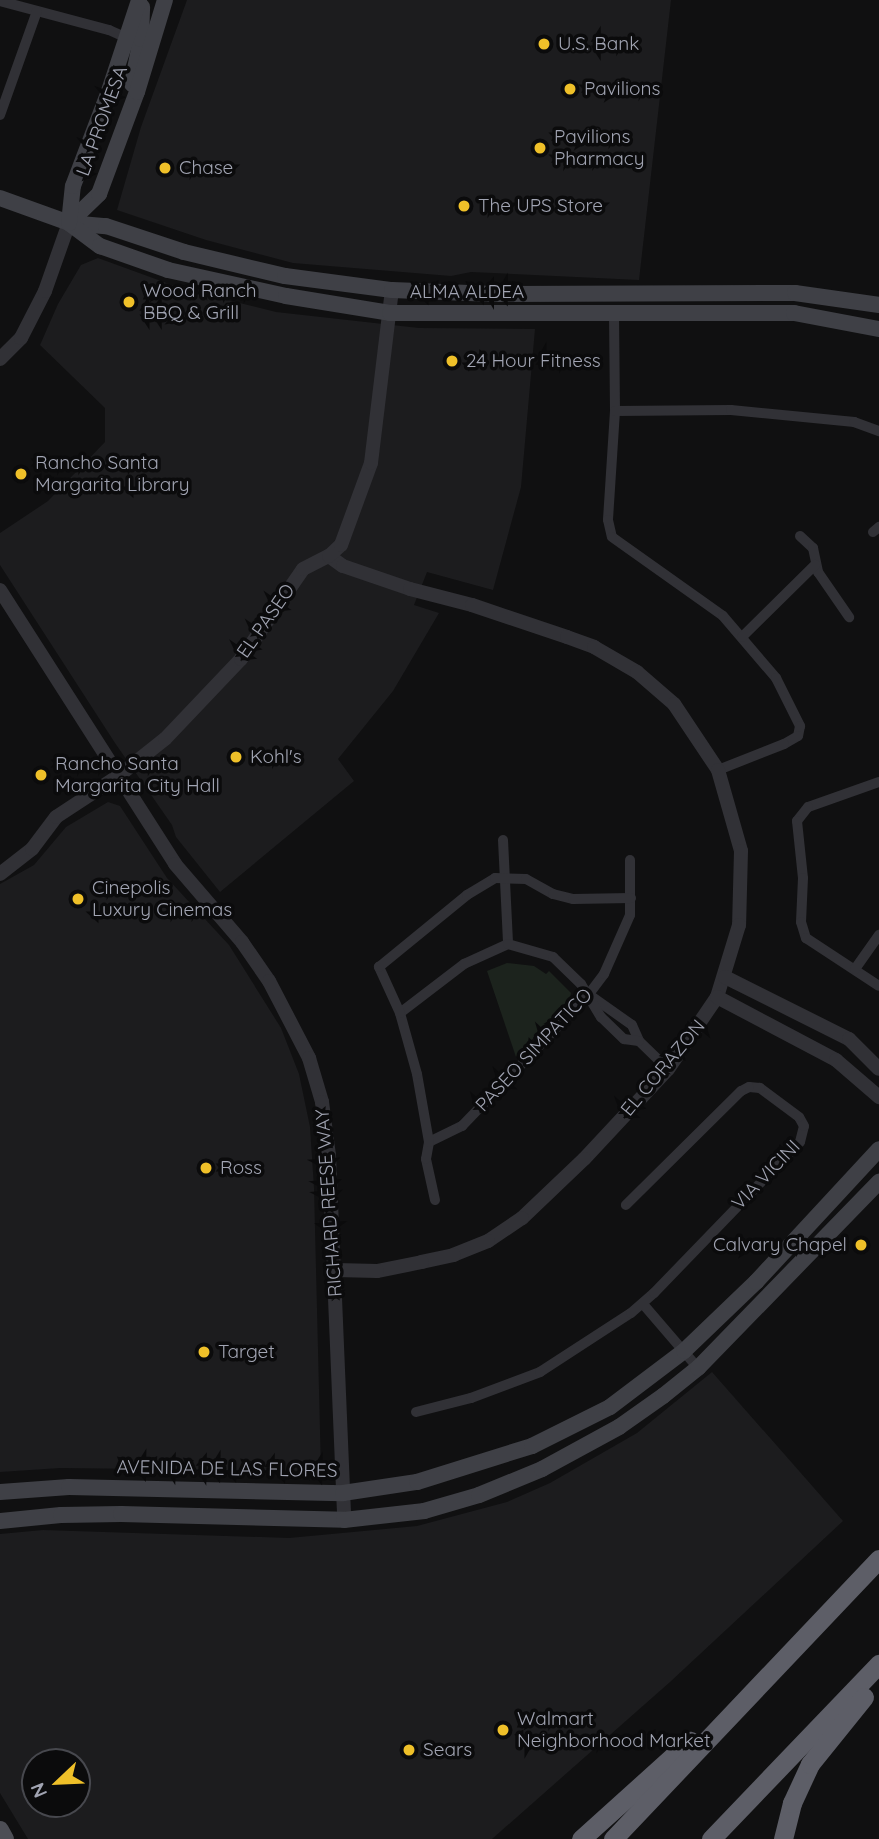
<!DOCTYPE html>
<style>
body{margin:0}
#map{position:relative;width:879px;height:1839px;overflow:hidden;background:#101011;font-family:Quicksand,sans-serif}
div>[style]{position:absolute}
[style*='--x']{left:calc(var(--x)*1px);top:calc(var(--y)*1px);width:calc(var(--w)*1px);rotate:calc(var(--a)*1deg)}
.built>*{inset:0;background:#1c1c1e}
.green>*{inset:0;background:#1c231d}
.minor>*{height:10px;margin:-5px;padding:0 5px;transform-origin:5px;border-radius:5px;background:#313136}
.tertiary>*{height:14px;margin:-7px;padding:0 7px;transform-origin:7px;border-radius:7px;background:#313136}
.secondary>*{height:16px;margin:-8px;padding:0 8px;transform-origin:8px;border-radius:8px;background:#3f4046}
.primary>*{height:18px;margin:-9px;padding:0 9px;transform-origin:9px;border-radius:9px;background:#4d4e55}
.motorway>*{height:19px;margin:-9.5px;padding:0 9.5px;transform-origin:9.5px;border-radius:9.5px;background:#5d5e67}
.dots>*{width:19px;height:19px;translate:-50% -50%;box-sizing:border-box;border:4px solid #0b0b0c;border-radius:50%}
span{translate:-50% -50%;white-space:nowrap;text-align:center;line-height:1.15;-webkit-text-stroke:7px #0b0b0c;paint-order:stroke}
.poi-label{font-size:19px;color:#a1a4b2}
.left{translate:0 -50%;text-align:left}
.right{translate:-100% -50%;text-align:right}
.street-label{font-size:19px;color:#a1a4b2}
.north{position:absolute;left:21px;top:1748px;width:70px;height:70px;box-sizing:border-box;background:#0b0b0c;border:2px solid #47484e;border-radius:50%;rotate:247deg;font-size:19px;font-weight:700;line-height:28px;text-align:center;color:#a1a4b2}
.north::after{content:'';display:block;margin:auto;width:24px;height:32px;background:#efc029;clip-path:polygon(50% 0,100% 100%,50% 72%,0 100%)}
</style>
<div id="map">
<div class="built">
<div style="clip-path:polygon(187px 0,671px 0,639px 280px,471px 272px,451px 276px,293px 263px,206px 240px,117px 210px,141px 127px)"></div>
<div style="clip-path:polygon(98px 258px,183px 289px,276px 312px,419px 328px,535px 329px,521px 487px,493px 590px,427px 572px,414px 605px,439px 613px,393px 691px,338px 759px,354px 781px,220px 892px,176px 837px,172px 825px,115px 743px,0 565px,0 533px,48px 501px,105px 442px,105px 408px,40px 345px,58px 304px,81px 265px)"></div>
<div style="clip-path:polygon(108px 802px,120px 806px,167px 878px,229px 945px,281px 1028px,299px 1074px,310px 1127px,314px 1188px,321px 1471px,60px 1468px,0 1472px,0 884px,34px 865px,66px 827px)"></div>
<div style="clip-path:polygon(evenodd,712px 1372px,843px 1521px,670px 1682px,492px 1839px,28px 1839px,0 1793px,0 1534px,43px 1530px,289px 1538px,417px 1526px,507px 1502px,550px 1483px,637px 1433px,712px 1372px,35px 1762px,77px 1762px,77px 1804px,35px 1804px,35px 1762px)"></div>
</div>
<div class="green">
<div style="clip-path:polygon(507px 963px,534px 966px,546px 974px,549px 971px,571px 993px,570px 998px,516px 1057px,487px 971px)"></div>
</div>
<div class="minor">
<div style="--x:0;--y:1;--w:113;--a:14.9"></div>
<div style="--x:109;--y:30;--w:20;--a:24"></div>
<div style="--x:0;--y:115;--w:110;--a:-70.4"></div>
<div style="--x:614;--y:315;--w:96;--a:89.4"></div>
<div style="--x:615;--y:411;--w:109;--a:93.7"></div>
<div style="--x:608;--y:520;--w:17;--a:77"></div>
<div style="--x:612;--y:537;--w:136;--a:35.4"></div>
<div style="--x:723;--y:616;--w:82;--a:49.5"></div>
<div style="--x:776;--y:678;--w:54;--a:63.4"></div>
<div style="--x:800;--y:726;--w:10;--a:101"></div>
<div style="--x:798;--y:736;--w:16;--a:150"></div>
<div style="--x:784;--y:744;--w:71;--a:158.5"></div>
<div style="--x:615;--y:411;--w:116;--a:-0.5"></div>
<div style="--x:731;--y:410;--w:124;--a:5.6"></div>
<div style="--x:854;--y:422;--w:27;--a:20"></div>
<div style="--x:873;--y:532;--w:8;--a:-40"></div>
<div style="--x:800;--y:536;--w:18;--a:43"></div>
<div style="--x:813;--y:548;--w:25;--a:78"></div>
<div style="--x:818;--y:572;--w:55;--a:55.4"></div>
<div style="--x:742;--y:637;--w:103;--a:-44.6"></div>
<div style="--x:879;--y:782;--w:75;--a:160.6"></div>
<div style="--x:808;--y:807;--w:18;--a:128"></div>
<div style="--x:797;--y:821;--w:57;--a:84"></div>
<div style="--x:803;--y:878;--w:44;--a:92.6"></div>
<div style="--x:801;--y:922;--w:17;--a:73"></div>
<div style="--x:806;--y:938;--w:87;--a:33.3"></div>
<div style="--x:503;--y:840;--w:104;--a:87.2"></div>
<div style="--x:855;--y:969;--w:42;--a:-54.8"></div>
<div style="--x:591;--y:996;--w:50;--a:35.3"></div>
<div style="--x:632;--y:1025;--w:17;--a:66"></div>
<div style="--x:639;--y:1041;--w:40;--a:44"></div>
<div style="--x:400;--y:1013;--w:81;--a:-37.4"></div>
<div style="--x:464;--y:964;--w:48;--a:-24.4"></div>
<div style="--x:508;--y:944;--w:47;--a:16.1"></div>
<div style="--x:553;--y:957;--w:39;--a:44"></div>
<div style="--x:581;--y:984;--w:39;--a:59"></div>
<div style="--x:601;--y:1017;--w:32;--a:44"></div>
<div style="--x:624;--y:1039;--w:15;--a:8"></div>
<div style="--x:429;--y:1142;--w:37;--a:-26"></div>
<div style="--x:462;--y:1126;--w:183;--a:-46.1"></div>
<div style="--x:589;--y:994;--w:25;--a:-53"></div>
<div style="--x:604;--y:974;--w:64;--a:-66.2"></div>
<div style="--x:630;--y:915;--w:55;--a:-90"></div>
<div style="--x:435;--y:1200;--w:42;--a:-102.4"></div>
<div style="--x:426;--y:1159;--w:17;--a:-80"></div>
<div style="--x:429;--y:1142;--w:69;--a:-100"></div>
<div style="--x:417;--y:1074;--w:63;--a:-105.6"></div>
<div style="--x:400;--y:1013;--w:51;--a:-114.5"></div>
<div style="--x:379;--y:967;--w:114;--a:-39.3"></div>
<div style="--x:467;--y:895;--w:33;--a:-31"></div>
<div style="--x:495;--y:878;--w:31;--a:2"></div>
<div style="--x:526;--y:879;--w:31;--a:29"></div>
<div style="--x:553;--y:894;--w:21;--a:14"></div>
<div style="--x:573;--y:899;--w:58;--a:-1"></div>
<div style="--x:643;--y:1304;--w:84;--a:49.3"></div>
<div style="--x:416;--y:1412;--w:57;--a:-14.3"></div>
<div style="--x:471;--y:1398;--w:74;--a:-20.6"></div>
<div style="--x:540;--y:1372;--w:108;--a:-33"></div>
<div style="--x:631;--y:1313;--w:30;--a:-41"></div>
<div style="--x:654;--y:1293;--w:210;--a:-46"></div>
<div style="--x:800;--y:1142;--w:16;--a:-76"></div>
<div style="--x:804;--y:1126;--w:10;--a:-119"></div>
<div style="--x:799;--y:1117;--w:49;--a:-143.4"></div>
<div style="--x:760;--y:1088;--w:11;--a:-175"></div>
<div style="--x:749;--y:1087;--w:9;--a:153"></div>
<div style="--x:741;--y:1091;--w:162;--a:135.3"></div>
</div>
<div class="tertiary">
<div style="--x:0;--y:359;--w:30;--a:-45"></div>
<div style="--x:21;--y:338;--w:53;--a:-62.9"></div>
<div style="--x:45;--y:291;--w:72;--a:-70.6"></div>
<div style="--x:329;--y:556;--w:17;--a:36"></div>
<div style="--x:343;--y:566;--w:71;--a:18.9"></div>
<div style="--x:410;--y:589;--w:64;--a:14.5"></div>
<div style="--x:472;--y:605;--w:100;--a:18.6"></div>
<div style="--x:567;--y:637;--w:29;--a:20"></div>
<div style="--x:594;--y:647;--w:50;--a:30.2"></div>
<div style="--x:637;--y:672;--w:49;--a:40.9"></div>
<div style="--x:674;--y:704;--w:79;--a:56.3"></div>
<div style="--x:718;--y:770;--w:84;--a:74.1"></div>
<div style="--x:741;--y:851;--w:74;--a:91.5"></div>
<div style="--x:739;--y:925;--w:75;--a:107"></div>
<div style="--x:717;--y:997;--w:87;--a:124.2"></div>
<div style="--x:668;--y:1069;--w:123;--a:133"></div>
<div style="--x:584;--y:1159;--w:86;--a:136.4"></div>
<div style="--x:522;--y:1218;--w:41;--a:145.9"></div>
<div style="--x:488;--y:1241;--w:37;--a:158"></div>
<div style="--x:454;--y:1255;--w:33;--a:168"></div>
<div style="--x:422;--y:1262;--w:46;--a:168.7"></div>
<div style="--x:377;--y:1271;--w:41;--a:-178.6"></div>
<div style="--x:0;--y:590;--w:325;--a:57.4"></div>
<div style="--x:175;--y:864;--w:103;--a:49.3"></div>
<div style="--x:242;--y:942;--w:47;--a:55.3"></div>
<div style="--x:269;--y:981;--w:87;--a:62.5"></div>
<div style="--x:309;--y:1058;--w:46;--a:73.5"></div>
<div style="--x:322;--y:1102;--w:53;--a:82.5"></div>
<div style="--x:329;--y:1155;--w:365;--a:87.6"></div>
<div style="--x:0;--y:874;--w:41;--a:-38"></div>
<div style="--x:32;--y:849;--w:40;--a:-53"></div>
<div style="--x:56;--y:817;--w:73;--a:-33.3"></div>
<div style="--x:117;--y:777;--w:61;--a:-38.4"></div>
<div style="--x:165;--y:739;--w:110;--a:-46.5"></div>
<div style="--x:241;--y:659;--w:109;--a:-55.4"></div>
<div style="--x:303;--y:569;--w:29;--a:-27"></div>
<div style="--x:329;--y:556;--w:16;--a:-43"></div>
<div style="--x:341;--y:545;--w:87;--a:-69.9"></div>
<div style="--x:371;--y:463;--w:174;--a:-83.1"></div>
<div style="--x:725;--y:977;--w:139;--a:26.6"></div>
<div style="--x:849;--y:1039;--w:42;--a:45"></div>
<div style="--x:717;--y:997;--w:135;--a:27.9"></div>
<div style="--x:836;--y:1060;--w:57;--a:40.7"></div>
</div>
<div class="secondary">
<div style="--x:132;--y:84;--w:46;--a:-78.7"></div>
<div style="--x:141;--y:39;--w:32;--a:-88"></div>
<div style="--x:0;--y:198;--w:73;--a:19.9"></div>
<div style="--x:69;--y:223;--w:37;--a:5"></div>
<div style="--x:106;--y:226;--w:82;--a:18.4"></div>
<div style="--x:184;--y:252;--w:104;--a:13.4"></div>
<div style="--x:285;--y:276;--w:108;--a:7.5"></div>
<div style="--x:392;--y:290;--w:102;--a:2.2"></div>
<div style="--x:494;--y:294;--w:301;--a:-0.2"></div>
<div style="--x:795;--y:293;--w:85;--a:8.1"></div>
<div style="--x:69;--y:223;--w:39;--a:37"></div>
<div style="--x:100;--y:246;--w:72;--a:19.4"></div>
<div style="--x:168;--y:270;--w:121;--a:12.4"></div>
<div style="--x:286;--y:296;--w:105;--a:9.3"></div>
<div style="--x:390;--y:313;--w:404;--a:0"></div>
<div style="--x:794;--y:313;--w:86;--a:10.7"></div>
<div style="--x:69;--y:223;--w:42;--a:-44"></div>
<div style="--x:99;--y:194;--w:109;--a:-69.6"></div>
<div style="--x:137;--y:92;--w:96;--a:-73.1"></div>
<div style="--x:69;--y:223;--w:37;--a:-84"></div>
<div style="--x:73;--y:186;--w:98;--a:-69.2"></div>
<div style="--x:108;--y:94;--w:99;--a:-71.7"></div>
<div style="--x:0;--y:1492;--w:69;--a:-4.1"></div>
<div style="--x:69;--y:1487;--w:274;--a:1.3"></div>
<div style="--x:343;--y:1493;--w:75;--a:-8.5"></div>
<div style="--x:417;--y:1482;--w:121;--a:-17.4"></div>
<div style="--x:532;--y:1446;--w:87;--a:-26.6"></div>
<div style="--x:610;--y:1407;--w:93;--a:-37.1"></div>
<div style="--x:684;--y:1351;--w:100;--a:-43.8"></div>
<div style="--x:756;--y:1282;--w:181;--a:-47.2"></div>
<div style="--x:0;--y:1521;--w:61;--a:-5.6"></div>
<div style="--x:61;--y:1515;--w:60;--a:-1"></div>
<div style="--x:121;--y:1514;--w:223;--a:1.5"></div>
<div style="--x:344;--y:1520;--w:81;--a:-6.4"></div>
<div style="--x:424;--y:1511;--w:57;--a:-16.2"></div>
<div style="--x:479;--y:1495;--w:68;--a:-22.4"></div>
<div style="--x:542;--y:1469;--w:88;--a:-28.6"></div>
<div style="--x:619;--y:1427;--w:54;--a:-35.2"></div>
<div style="--x:663;--y:1396;--w:45;--a:-38.7"></div>
<div style="--x:698;--y:1368;--w:260;--a:-45.8"></div>
</div>
<div class="primary">
<div style="--x:0;--y:1830;--w:10;--a:61"></div>
</div>
<div class="motorway">
<div style="--x:581;--y:1839;--w:147;--a:-42"></div>
<div style="--x:613;--y:1839;--w:386;--a:-46.5"></div>
<div style="--x:711;--y:1839;--w:243;--a:-46.2"></div>
<div style="--x:783;--y:1839;--w:37;--a:-76"></div>
<div style="--x:792;--y:1803;--w:43;--a:-65.2"></div>
<div style="--x:810;--y:1764;--w:86;--a:-51.1"></div>
</div>
<div class="dots">
<div style="left:544px;top:44px;background:#efc029"></div>
<div style="left:570px;top:89px;background:#efc029"></div>
<div style="left:540px;top:148px;background:#efc029"></div>
<div style="left:165px;top:168px;background:#efc029"></div>
<div style="left:464px;top:206px;background:#efc029"></div>
<div style="left:129px;top:302px;background:#efc029"></div>
<div style="left:452px;top:361px;background:#efc029"></div>
<div style="left:21px;top:474px;background:#efc029"></div>
<div style="left:236px;top:757px;background:#efc029"></div>
<div style="left:41px;top:775px;background:#efc029"></div>
<div style="left:78px;top:899px;background:#efc029"></div>
<div style="left:206px;top:1168px;background:#efc029"></div>
<div style="left:861px;top:1245px;background:#efc029"></div>
<div style="left:204px;top:1352px;background:#efc029"></div>
<div style="left:503px;top:1730px;background:#efc029"></div>
<div style="left:409px;top:1750px;background:#efc029"></div>
</div>
<div class="poi-label">
<span class="left" style="left:558px;top:44px">U.S. Bank</span>
<span class="left" style="left:584px;top:89px">Pavilions</span>
<span class="left" style="left:554px;top:148px">Pavilions<br>Pharmacy</span>
<span class="left" style="left:179px;top:168px">Chase</span>
<span class="left" style="left:478px;top:206px">The UPS Store</span>
<span class="left" style="left:143px;top:302px">Wood Ranch<br>BBQ &amp; Grill</span>
<span class="left" style="left:466px;top:361px">24 Hour Fitness</span>
<span class="left" style="left:35px;top:474px">Rancho Santa<br>Margarita Library</span>
<span class="left" style="left:250px;top:757px">Kohl's</span>
<span class="left" style="left:55px;top:775px">Rancho Santa<br>Margarita City Hall</span>
<span class="left" style="left:92px;top:899px">Cinepolis<br>Luxury Cinemas</span>
<span class="left" style="left:220px;top:1168px">Ross</span>
<span class="right" style="left:847px;top:1245px">Calvary Chapel</span>
<span class="left" style="left:218px;top:1352px">Target</span>
<span class="left" style="left:517px;top:1730px">Walmart<br>Neighborhood Market</span>
<span class="left" style="left:423px;top:1750px">Sears</span>
</div>
<div class="street-label">
<span style="left:102px;top:121px;rotate:-70deg">LA PROMESA</span>
<span style="left:467px;top:292px">ALMA ALDEA</span>
<span style="left:266px;top:621px;rotate:-55deg">EL PASEO</span>
<span style="left:534px;top:1050px;rotate:-47deg">PASEO SIMPATICO</span>
<span style="left:663px;top:1068px;rotate:-50deg">EL CORAZON</span>
<span style="left:766px;top:1175px;rotate:-46deg">VIA VICINI</span>
<span style="left:329px;top:1203px;rotate:-94deg">RICHARD REESE WAY</span>
<span style="left:227px;top:1469px;rotate:1deg">AVENIDA DE LAS FLORES</span>
</div>
<div class="north">N</div>
</div>
